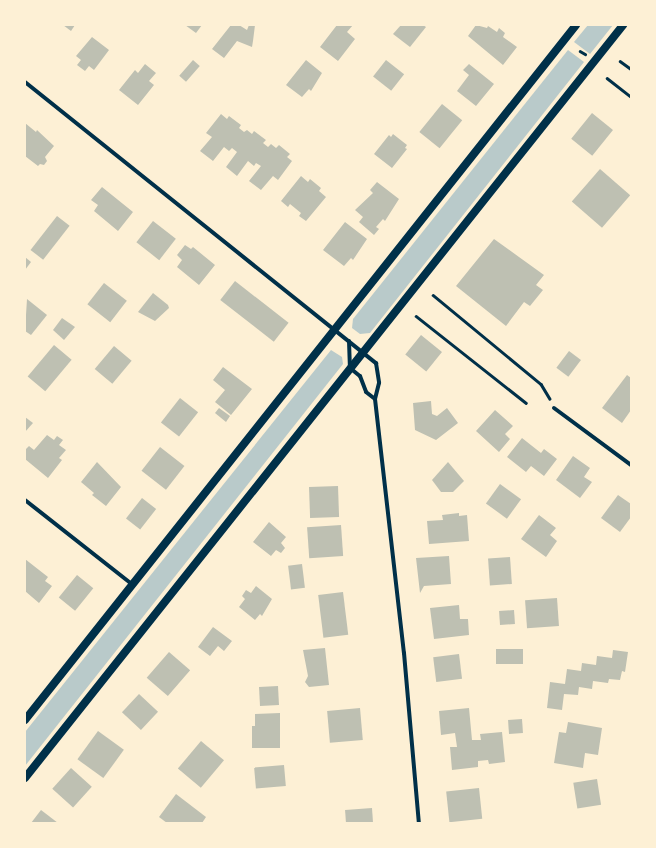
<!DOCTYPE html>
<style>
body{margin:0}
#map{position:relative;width:656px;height:848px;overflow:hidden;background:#fdf0d5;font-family:Roboto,sans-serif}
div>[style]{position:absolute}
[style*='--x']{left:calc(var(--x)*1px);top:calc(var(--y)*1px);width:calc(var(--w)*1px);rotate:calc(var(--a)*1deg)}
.green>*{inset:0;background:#b9caca}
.building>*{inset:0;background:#bec0b2;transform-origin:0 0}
.path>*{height:2.5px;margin:-1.25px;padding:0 1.25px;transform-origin:1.25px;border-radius:1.25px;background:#003049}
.minor>*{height:4px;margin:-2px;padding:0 2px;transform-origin:2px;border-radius:2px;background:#003049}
.secondary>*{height:8px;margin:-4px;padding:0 4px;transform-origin:4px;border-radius:4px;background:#003049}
span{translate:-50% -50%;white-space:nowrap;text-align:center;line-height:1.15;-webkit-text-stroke:4px #fdf0d5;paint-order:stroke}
.frame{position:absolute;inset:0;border:26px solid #fdf0d5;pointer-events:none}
</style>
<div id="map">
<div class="green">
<div style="clip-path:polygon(588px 25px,613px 25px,590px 54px,574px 42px)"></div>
<div style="clip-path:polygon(568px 50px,584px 62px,370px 333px,360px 334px,352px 328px,353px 319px)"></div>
<div style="clip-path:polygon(331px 350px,342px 357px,343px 364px,25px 766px,25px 732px)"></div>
</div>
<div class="building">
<div style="clip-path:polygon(63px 25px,75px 25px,71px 31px)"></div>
<div style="clip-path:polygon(185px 25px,202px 25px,196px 33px)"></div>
<div style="clip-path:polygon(231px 25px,239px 25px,247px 30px,249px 25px,255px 25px,253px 41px,252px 47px,237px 41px,224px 58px,212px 49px)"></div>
<div style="clip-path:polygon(337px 25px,353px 25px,347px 32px,355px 39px,338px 61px,320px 47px)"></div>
<div style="clip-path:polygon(401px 25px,423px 25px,426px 27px,410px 47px,393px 34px)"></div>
<div style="clip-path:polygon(476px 25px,487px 28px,488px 26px,497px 32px,499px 28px,505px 33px,503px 37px,517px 47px,503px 65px,468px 36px)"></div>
<div style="clip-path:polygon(92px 37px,109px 50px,94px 70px,89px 66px,85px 71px,77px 65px,81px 60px,76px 56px)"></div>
<div style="left:193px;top:60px;width:9px;height:21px;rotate:41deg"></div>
<div style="clip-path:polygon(306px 60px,322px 73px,311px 91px,309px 89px,302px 97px,286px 85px)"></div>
<div style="left:386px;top:60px;width:23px;height:21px;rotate:38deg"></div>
<div style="clip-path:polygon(145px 64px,156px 73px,149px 81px,154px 85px,138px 105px,119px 90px,135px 70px,138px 73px)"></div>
<div style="clip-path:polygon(469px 64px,494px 84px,476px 106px,457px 91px,469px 75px,463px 70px)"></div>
<div style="left:442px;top:104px;width:26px;height:36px;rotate:39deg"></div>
<div style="left:592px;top:113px;width:27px;height:33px;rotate:39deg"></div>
<div style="clip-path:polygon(221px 114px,227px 119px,229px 116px,241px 125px,239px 128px,244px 132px,247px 130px,252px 134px,254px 131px,266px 140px,263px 143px,268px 147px,271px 144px,276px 148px,279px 145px,290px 154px,287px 157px,292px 161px,278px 180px,273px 176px,261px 190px,249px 181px,261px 166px,256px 163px,254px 166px,248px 161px,237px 176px,226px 167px,237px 152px,232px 148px,229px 151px,224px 147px,213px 161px,200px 151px,212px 137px,206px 133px)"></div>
<div style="clip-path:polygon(25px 123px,36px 132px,37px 130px,54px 146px,45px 157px,47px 161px,44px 165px,40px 164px,38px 166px,25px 156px)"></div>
<div style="clip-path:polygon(393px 134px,407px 145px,405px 148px,407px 149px,392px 168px,374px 154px,389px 135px,391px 137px)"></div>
<div style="left:600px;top:169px;width:40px;height:43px;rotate:41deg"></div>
<div style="clip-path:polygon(301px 176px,308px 182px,310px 179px,321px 188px,319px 191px,326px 197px,306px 221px,299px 216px,301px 213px,290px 204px,288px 207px,281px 201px)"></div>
<div style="clip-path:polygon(377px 182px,399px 199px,385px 221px,383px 219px,376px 227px,379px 229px,374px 235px,359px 222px,363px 217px,355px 210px,373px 193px,370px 190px)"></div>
<div style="clip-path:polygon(102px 187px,133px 212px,118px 231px,94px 211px,98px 205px,91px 200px)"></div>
<div style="left:57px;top:216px;width:16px;height:43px;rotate:38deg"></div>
<div style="left:153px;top:221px;width:29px;height:27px;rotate:38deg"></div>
<div style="clip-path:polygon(345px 222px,367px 239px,353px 260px,351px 258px,344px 266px,323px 250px)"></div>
<div style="clip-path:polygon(494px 239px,544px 275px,536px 285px,543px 290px,530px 306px,524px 302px,506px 326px,456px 286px)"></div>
<div style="clip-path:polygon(185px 245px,191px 249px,193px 247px,215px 265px,199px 285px,177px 267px,182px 260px,177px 255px)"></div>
<div style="clip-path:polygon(25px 257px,31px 262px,25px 270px)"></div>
<div style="left:235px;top:281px;width:68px;height:24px;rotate:38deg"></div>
<div style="left:104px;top:283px;width:29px;height:27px;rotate:38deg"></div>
<div style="clip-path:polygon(153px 293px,168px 305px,169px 308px,155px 321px,138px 312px)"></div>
<div style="clip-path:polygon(27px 299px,47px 315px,31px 335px,25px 331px)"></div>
<div style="clip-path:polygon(62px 318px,75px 327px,64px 340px,53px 330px)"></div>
<div style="left:421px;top:335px;width:27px;height:25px;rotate:39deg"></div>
<div style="left:54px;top:345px;width:23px;height:41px;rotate:40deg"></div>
<div style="left:114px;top:346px;width:23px;height:30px;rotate:40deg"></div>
<div style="left:569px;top:351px;width:15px;height:21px;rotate:37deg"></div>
<div style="clip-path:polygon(223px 367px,252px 389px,231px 415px,215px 402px,225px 390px,213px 380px)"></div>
<div style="clip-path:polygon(627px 375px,631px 378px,631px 410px,622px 423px,602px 408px)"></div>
<div style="left:180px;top:398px;width:23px;height:31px;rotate:38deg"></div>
<div style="clip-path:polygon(431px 401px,432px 414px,437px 416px,447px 408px,458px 423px,436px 440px,415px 430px,413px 403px)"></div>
<div style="clip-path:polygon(219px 408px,230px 416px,226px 422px,215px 413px)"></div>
<div style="clip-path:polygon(495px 410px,513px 426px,505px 434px,510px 439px,499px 452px,476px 431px)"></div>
<div style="clip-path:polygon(25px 417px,33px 423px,25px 432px)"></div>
<div style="clip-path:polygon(47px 435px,54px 440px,57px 436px,63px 440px,59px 445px,66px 450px,59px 458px,62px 460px,48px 478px,25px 459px,25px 450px,29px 446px,34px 450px)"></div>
<div style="clip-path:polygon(522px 438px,541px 453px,544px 449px,557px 459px,544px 476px,531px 466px,526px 472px,507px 457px)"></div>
<div style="left:160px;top:447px;width:31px;height:30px;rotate:38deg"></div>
<div style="clip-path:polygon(573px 456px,590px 468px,584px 477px,592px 482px,580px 498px,556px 480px)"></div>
<div style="clip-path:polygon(97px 462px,121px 487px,106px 506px,92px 495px,94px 493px,81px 482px)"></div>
<div style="clip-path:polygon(448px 462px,464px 481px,453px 492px,441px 492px,432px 480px)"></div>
<div style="left:500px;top:484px;width:26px;height:24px;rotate:36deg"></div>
<div style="left:338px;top:486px;width:31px;height:29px;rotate:88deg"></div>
<div style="clip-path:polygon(618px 495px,631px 504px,631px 517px,620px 532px,601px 518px)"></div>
<div style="left:142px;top:498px;width:18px;height:26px;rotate:38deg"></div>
<div style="clip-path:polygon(459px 513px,459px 516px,467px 515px,469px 541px,429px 544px,427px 521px,443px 520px,442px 515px)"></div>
<div style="clip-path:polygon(539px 515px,556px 528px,550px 535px,557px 541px,546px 557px,521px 539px)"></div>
<div style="clip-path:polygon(269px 522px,286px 537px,281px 543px,285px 548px,281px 553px,276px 550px,271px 556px,253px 542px)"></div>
<div style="left:341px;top:525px;width:31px;height:34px;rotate:86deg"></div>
<div style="clip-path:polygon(449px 556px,451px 584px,424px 586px,420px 593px,416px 558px)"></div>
<div style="left:510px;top:557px;width:27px;height:22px;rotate:86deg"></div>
<div style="clip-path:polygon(25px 559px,48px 577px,45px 581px,52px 586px,39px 603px,25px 591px)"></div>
<div style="left:302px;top:564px;width:24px;height:14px;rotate:83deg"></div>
<div style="left:77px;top:575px;width:21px;height:29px;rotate:39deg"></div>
<div style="clip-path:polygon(256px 586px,272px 599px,262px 616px,260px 614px,255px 620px,239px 607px,245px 599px,242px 596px,246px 590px,251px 593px)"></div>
<div style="left:343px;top:592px;width:43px;height:25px;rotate:83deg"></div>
<div style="left:557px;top:598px;width:28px;height:32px;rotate:86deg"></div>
<div style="clip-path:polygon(459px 605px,460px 619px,468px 619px,469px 635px,434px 639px,430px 608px)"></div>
<div style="left:514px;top:610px;width:14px;height:15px;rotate:86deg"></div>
<div style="clip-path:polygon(213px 627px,232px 641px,224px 651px,218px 646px,210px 656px,198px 647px)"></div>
<div style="clip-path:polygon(325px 648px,329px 685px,309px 687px,305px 682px,308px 676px,303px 650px)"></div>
<div style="left:523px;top:649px;width:15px;height:27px;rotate:90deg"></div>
<div style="clip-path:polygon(613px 650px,628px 652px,625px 672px,622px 671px,620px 680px,609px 679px,608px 683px,593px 681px,592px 689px,579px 687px,578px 695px,564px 694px,562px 710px,547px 708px,550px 682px,565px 684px,567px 669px,581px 671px,582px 663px,596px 665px,597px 656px,612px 658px)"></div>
<div style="left:169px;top:652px;width:28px;height:34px;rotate:41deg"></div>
<div style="left:459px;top:654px;width:25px;height:26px;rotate:83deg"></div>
<div style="left:278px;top:686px;width:19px;height:19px;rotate:87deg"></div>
<div style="left:139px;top:694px;width:26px;height:25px;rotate:43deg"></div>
<div style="left:360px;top:708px;width:32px;height:33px;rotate:85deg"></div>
<div style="clip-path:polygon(469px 708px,472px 740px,481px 740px,480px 734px,502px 732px,505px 762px,489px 764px,488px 760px,478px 761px,478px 767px,452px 770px,450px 747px,457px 747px,455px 733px,441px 735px,439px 711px)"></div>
<div style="clip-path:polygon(280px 713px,280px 748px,252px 748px,252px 726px,255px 726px,255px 714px)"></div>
<div style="left:522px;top:719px;width:14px;height:14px;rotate:86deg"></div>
<div style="clip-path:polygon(568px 722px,602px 728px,598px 755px,585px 753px,583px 768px,554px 763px,559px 732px,566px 733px)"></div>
<div style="left:98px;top:731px;width:32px;height:35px;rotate:36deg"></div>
<div style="left:201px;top:741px;width:30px;height:36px;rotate:40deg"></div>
<div style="left:284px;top:765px;width:21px;height:30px;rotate:85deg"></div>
<div style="left:71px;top:768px;width:28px;height:28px;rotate:42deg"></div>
<div style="left:597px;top:779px;width:26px;height:24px;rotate:81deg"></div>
<div style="left:479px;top:788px;width:31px;height:33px;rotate:84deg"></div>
<div style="clip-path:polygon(176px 794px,206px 817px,202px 823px,167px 823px,159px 817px)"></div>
<div style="left:372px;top:808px;width:15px;height:27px;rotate:86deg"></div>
<div style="clip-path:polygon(41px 810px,58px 823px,31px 823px)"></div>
</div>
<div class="path">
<div style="--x:580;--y:51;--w:6;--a:31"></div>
<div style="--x:620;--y:61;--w:14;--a:36"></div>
<div style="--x:607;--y:78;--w:31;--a:38"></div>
<div style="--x:433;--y:295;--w:140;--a:39.5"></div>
<div style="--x:541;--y:384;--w:17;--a:59"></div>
<div style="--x:416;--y:316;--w:140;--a:38.3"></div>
</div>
<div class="minor">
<div style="--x:25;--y:82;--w:450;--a:38.7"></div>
<div style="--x:376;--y:363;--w:20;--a:81"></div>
<div style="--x:379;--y:383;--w:16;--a:104"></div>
<div style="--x:375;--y:399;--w:256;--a:83.5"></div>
<div style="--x:404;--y:653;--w:171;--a:85"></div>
<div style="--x:349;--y:341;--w:27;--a:88"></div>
<div style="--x:350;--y:368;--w:13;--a:39"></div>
<div style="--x:360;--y:376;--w:17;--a:69"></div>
<div style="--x:366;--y:392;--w:11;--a:38"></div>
<div style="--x:554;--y:408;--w:96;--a:36.5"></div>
<div style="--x:25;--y:500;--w:137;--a:38.2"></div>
</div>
<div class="secondary">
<div style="--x:25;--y:720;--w:887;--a:-51.59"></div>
<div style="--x:25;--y:778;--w:962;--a:-51.54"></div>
</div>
<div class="frame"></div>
</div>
